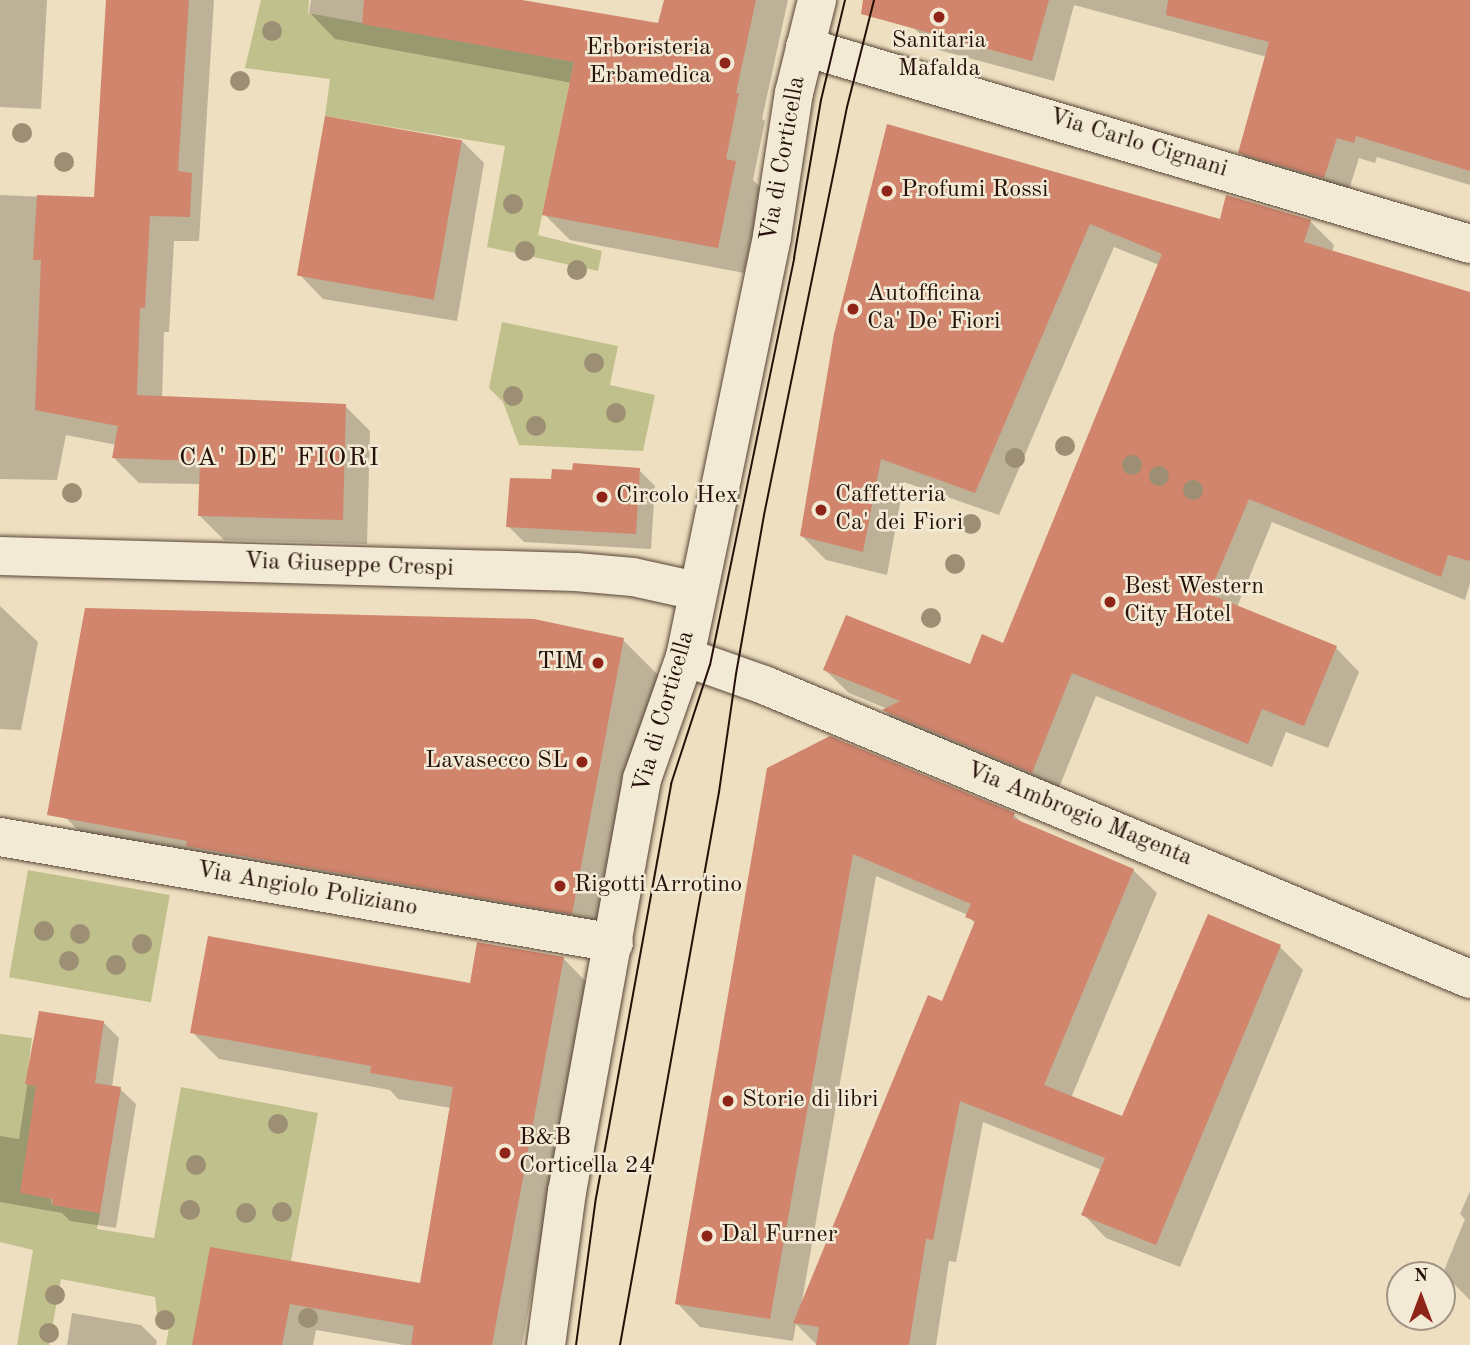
<!DOCTYPE html>
<style>
body{margin:0}
#map{position:relative;width:1470px;height:1345px;overflow:hidden;background:#eddfbf;font-family:"Old Standard TT",serif}
div>[style]{position:absolute}
[style*='--x']{left:calc(var(--x)*1px);top:calc(var(--y)*1px);width:calc(var(--w)*1px);rotate:calc(var(--a)*1deg)}
.green>*{inset:0;background:#c0c08d;transform-origin:0 0}
.shadow>*{inset:0;background:#0003}
.building>*{inset:0;background:#d0856c;transform-origin:0 0}
.roads{filter:drop-shadow(0 0 2px #574436) drop-shadow(0 0 2px #574436)}
.minor>*{height:38px;margin:-19px;padding:0 19px;transform-origin:19px;border-radius:19px;background:#f3ead5}
.secondary>*{height:38px;margin:-19px;padding:0 19px;transform-origin:19px;border-radius:19px;background:#f3ead5}
.tram>*{height:2px;margin:-1px;padding:0 1px;transform-origin:1px;border-radius:1px;background:#251109}
.trees>*{width:20px;height:20px;margin:-10px;border-radius:50%;background:#9d8f74}
.dots>*{width:19px;height:19px;translate:-50% -50%;box-sizing:border-box;border:4px solid #f3ead5;border-radius:50%}
span{translate:-50% -50%;white-space:nowrap;text-align:center;line-height:1.15;-webkit-text-stroke:5px #f3ead5;paint-order:stroke}
.poi-label{font-size:24px;color:#251109}
.right{translate:-100% -50%;text-align:right}
.left{translate:0 -50%;text-align:left}
.street-label{font-size:24px;color:#251109}
.neighbourhood-label{font-size:26px;color:#251109;letter-spacing:2px}
.north{position:absolute;left:1386px;top:1261px;width:70px;height:70px;box-sizing:border-box;background:#f3ead5;border:2px solid #a19383;border-radius:50%;rotate:0deg;font-size:19px;font-weight:700;line-height:28px;text-align:center;color:#251109}
.north::after{content:'';display:block;margin:auto;width:24px;height:32px;background:#8f2418;clip-path:polygon(50% 0,100% 100%,50% 72%,0 100%)}
</style>
<div id="map">
<div class="green">
<div style="clip-path:polygon(261px 0,309px 0,308px 13px,574px 62px,538px 235px,602px 251px,598px 271px,487px 247px,505px 146px,325px 116px,330px 79px,245px 68px)"></div>
<div style="clip-path:polygon(502px 322px,618px 346px,610px 385px,655px 395px,643px 451px,519px 445px,503px 402px,489px 388px)"></div>
<div style="left:28px;top:870px;width:144px;height:109px;rotate:10deg"></div>
<div style="clip-path:polygon(0 1034px,32px 1038px,26px 1084px,36px 1086px,52px 1205px,100px 1213px,97px 1229px,154px 1238px,181px 1087px,318px 1113px,291px 1261px,210px 1248px,193px 1345px,166px 1345px,169px 1327px,157px 1314px,155px 1297px,61px 1279px,49px 1345px,17px 1345px,33px 1250px,0 1242px)"></div>
</div>
<div class="shadow">
<div style="clip-path:polygon(0 0,47px 0,41px 109px,0 107px)"></div>
<div style="clip-path:polygon(108px 0,214px 0,199px 241px,174px 241px,169px 332px,164px 332px,162px 398px,345px 406px,370px 431px,367px 544px,224px 540px,199px 515px,201px 484px,139px 483px,114px 458px,117px 445px,66px 435px,57px 480px,0 479px,0 195px,95px 199px)"></div>
<div style="clip-path:polygon(311px 0,513px 0,660px 25px,666px 0,788px 0,762px 119px,765px 121px,753px 180px,762px 189px,744px 273px,570px 240px,544px 214px,572px 83px,335px 39px,309px 12px)"></div>
<div style="clip-path:polygon(921px 0,1470px 0,1470px 185px,1377px 157px,1375px 163px,1359px 158px,1346px 199px,1262px 174px,1240px 152px,1267px 57px,1074px 5px,1054px 81px,935px 49px,913px 27px)"></div>
<div style="clip-path:polygon(889px 126px,1221px 221px,1310px 221px,1334px 245px,1332px 252px,1470px 293px,1470px 583px,1465px 600px,1272px 522px,1237px 607px,1336px 648px,1359px 672px,1328px 748px,1286px 732px,1272px 767px,1096px 696px,1056px 795px,908px 734px,885px 711px,888px 709px,849px 693px,825px 670px,971px 666px,1004px 645px,1159px 265px,1114px 247px,999px 515px,904px 482px,887px 575px,826px 560px,802px 536px)"></div>
<div style="clip-path:polygon(461px 140px,484px 163px,457px 321px,323px 299px,300px 275px)"></div>
<div style="clip-path:polygon(639px 470px,655px 486px,651px 549px,524px 542px,508px 526px,553px 481px)"></div>
<div style="clip-path:polygon(0 606px,38px 642px,21px 730px,0 729px)"></div>
<div style="clip-path:polygon(623px 640px,658px 675px,607px 948px,101px 853px,66px 818px)"></div>
<div style="clip-path:polygon(evenodd,769px 769px,1014px 815px,1024px 825px,1133px 870px,1157px 893px,1071px 1098px,1123px 1119px,1280px 947px,1303px 970px,1180px 1267px,1106px 1238px,1083px 1214px,1102px 1170px,983px 1122px,956px 1262px,949px 1261px,936px 1345px,817px 1345px,796px 1324px,793px 1341px,700px 1327px,677px 1303px,769px 769px,876px 876px,968px 915px,975px 924px,943px 1003px,801px 1307px,876px 876px)"></div>
<div style="clip-path:polygon(563px 958px,589px 985px,522px 1345px,404px 1345px,316px 1330px,313px 1345px,194px 1345px,212px 1249px,421px 1285px,451px 1108px,398px 1099px,390px 1090px,219px 1059px,192px 1032px,472px 985px)"></div>
<div style="clip-path:polygon(103px 1022px,119px 1038px,112px 1087px,120px 1089px,136px 1104px,116px 1228px,70px 1221px,62px 1213px,0 1202px,0 1136px,19px 1139px,34px 1041px)"></div>
<div style="clip-path:polygon(1470px 1191px,1470px 1300px,1443px 1273px,1465px 1219px,1460px 1214px)"></div>
<div style="clip-path:polygon(72px 1313px,141px 1325px,157px 1341px,156px 1345px,67px 1345px)"></div>
</div>
<div class="building">
<div style="clip-path:polygon(106px 0,189px 0,178px 171px,192px 173px,190px 217px,150px 216px,145px 308px,140px 308px,137px 395px,346px 404px,343px 520px,198px 516px,200px 461px,112px 458px,118px 426px,35px 410px,41px 260px,33px 260px,37px 195px,94px 197px)"></div>
<div style="clip-path:polygon(364px 0,522px 0,658px 23px,664px 0,756px 0,736px 93px,739px 93px,726px 159px,736px 161px,718px 248px,542px 215px,574px 62px,362px 24px)"></div>
<div style="clip-path:polygon(863px 0,1049px 0,1032px 61px,861px 14px)"></div>
<div style="clip-path:polygon(1168px 0,1470px 0,1470px 171px,1356px 136px,1354px 143px,1337px 138px,1324px 178px,1238px 153px,1269px 42px,1166px 15px)"></div>
<div style="left:325px;top:116px;width:139px;height:162px;rotate:10deg"></div>
<div style="clip-path:polygon(887px 124px,1220px 219px,1226px 195px,1311px 220px,1304px 242px,1470px 292px,1470px 561px,1448px 555px,1441px 577px,1249px 499px,1209px 594px,1337px 646px,1304px 726px,1262px 709px,1248px 744px,1072px 673px,1032px 773px,882px 710px,900px 701px,823px 670px,846px 615px,970px 664px,982px 634px,1003px 643px,1162px 254px,1090px 224px,975px 493px,881px 459px,863px 552px,800px 536px,834px 334px)"></div>
<div style="clip-path:polygon(573px 463px,640px 468px,636px 534px,506px 527px,510px 478px,551px 479px,552px 469px,572px 470px)"></div>
<div style="clip-path:polygon(85px 608px,534px 619px,624px 638px,572px 914px,186px 846px,187px 841px,47px 815px)"></div>
<div style="clip-path:polygon(830px 736px,1015px 813px,1013px 818px,1134px 869px,1044px 1085px,1122px 1116px,1208px 914px,1281px 945px,1156px 1245px,1081px 1215px,1105px 1158px,960px 1101px,933px 1240px,926px 1239px,909px 1345px,816px 1345px,819px 1327px,793px 1323px,928px 995px,942px 1001px,975px 921px,965px 917px,971px 904px,853px 854px,770px 1319px,675px 1304px,767px 768px)"></div>
<div style="clip-path:polygon(208px 936px,470px 983px,477px 942px,564px 957px,492px 1345px,411px 1345px,414px 1326px,290px 1304px,282px 1345px,192px 1345px,210px 1247px,420px 1283px,453px 1087px,370px 1073px,371px 1066px,190px 1033px)"></div>
<div style="clip-path:polygon(39px 1011px,104px 1021px,95px 1083px,121px 1087px,100px 1213px,52px 1205px,53px 1199px,20px 1193px,36px 1086px,25px 1084px)"></div>
</div>
<div class="roads">
<div class="minor">
<div style="--x:805;--y:47;--w:694;--a:16.5"></div>
<div style="--x:0;--y:556;--w:576;--a:1.59"></div>
<div style="--x:576;--y:572;--w:57;--a:5"></div>
<div style="--x:633;--y:577;--w:65;--a:12.5"></div>
<div style="--x:685;--y:657;--w:84;--a:19.5"></div>
<div style="--x:764;--y:685;--w:765;--a:22.61"></div>
<div style="--x:0;--y:837;--w:623;--a:9.79"></div>
</div>
<div class="secondary">
<div style="--x:546;--y:1345;--w:154;--a:-82.2"></div>
<div style="--x:567;--y:1192;--w:420;--a:-79.7"></div>
<div style="--x:642;--y:779;--w:129;--a:-70.6"></div>
<div style="--x:685;--y:657;--w:430;--a:-78.3"></div>
<div style="--x:772;--y:236;--w:145;--a:-81.3"></div>
<div style="--x:794;--y:93;--w:96;--a:-76.1"></div>
</div>
</div>
<div class="tram">
<div style="--x:576;--y:1345;--w:148;--a:-82.3"></div>
<div style="--x:596;--y:1198;--w:421;--a:-79.7"></div>
<div style="--x:671;--y:784;--w:125;--a:-71.9"></div>
<div style="--x:710;--y:665;--w:416;--a:-78.3"></div>
<div style="--x:794;--y:258;--w:160;--a:-80.3"></div>
<div style="--x:821;--y:100;--w:103;--a:-76.5"></div>
<div style="--x:620;--y:1345;--w:562;--a:-79.85"></div>
<div style="--x:719;--y:792;--w:119;--a:-81.8"></div>
<div style="--x:736;--y:674;--w:161;--a:-80"></div>
<div style="--x:764;--y:515;--w:416;--a:-78.5"></div>
<div style="--x:847;--y:107;--w:110;--a:-75.8"></div>
</div>
<div class="trees">
<div style="left:272px;top:31px"></div>
<div style="left:240px;top:81px"></div>
<div style="left:22px;top:133px"></div>
<div style="left:64px;top:162px"></div>
<div style="left:513px;top:204px"></div>
<div style="left:525px;top:251px"></div>
<div style="left:577px;top:270px"></div>
<div style="left:594px;top:363px"></div>
<div style="left:513px;top:396px"></div>
<div style="left:616px;top:413px"></div>
<div style="left:536px;top:426px"></div>
<div style="left:1065px;top:446px"></div>
<div style="left:1015px;top:458px"></div>
<div style="left:1132px;top:465px"></div>
<div style="left:1159px;top:476px"></div>
<div style="left:1193px;top:490px"></div>
<div style="left:72px;top:493px"></div>
<div style="left:971px;top:524px"></div>
<div style="left:955px;top:564px"></div>
<div style="left:931px;top:618px"></div>
<div style="left:44px;top:931px"></div>
<div style="left:80px;top:934px"></div>
<div style="left:142px;top:944px"></div>
<div style="left:69px;top:961px"></div>
<div style="left:116px;top:965px"></div>
<div style="left:278px;top:1124px"></div>
<div style="left:196px;top:1165px"></div>
<div style="left:190px;top:1210px"></div>
<div style="left:282px;top:1212px"></div>
<div style="left:246px;top:1213px"></div>
<div style="left:55px;top:1295px"></div>
<div style="left:308px;top:1318px"></div>
<div style="left:165px;top:1320px"></div>
<div style="left:49px;top:1333px"></div>
</div>
<div class="dots">
<div style="left:939px;top:17px;background:#8f2418"></div>
<div style="left:725px;top:63px;background:#8f2418"></div>
<div style="left:887px;top:191px;background:#8f2418"></div>
<div style="left:853px;top:309px;background:#8f2418"></div>
<div style="left:602px;top:497px;background:#8f2418"></div>
<div style="left:821px;top:510px;background:#8f2418"></div>
<div style="left:1110px;top:602px;background:#8f2418"></div>
<div style="left:598px;top:663px;background:#8f2418"></div>
<div style="left:582px;top:762px;background:#8f2418"></div>
<div style="left:560px;top:886px;background:#8f2418"></div>
<div style="left:728px;top:1101px;background:#8f2418"></div>
<div style="left:505px;top:1153px;background:#8f2418"></div>
<div style="left:707px;top:1236px;background:#8f2418"></div>
</div>
<div class="poi-label">
<span style="left:939px;top:56px">Sanitaria<br>Mafalda</span>
<span class="right" style="left:711px;top:63px">Erboristeria<br>Erbamedica</span>
<span class="left" style="left:901px;top:191px">Profumi Rossi</span>
<span class="left" style="left:867px;top:309px">Autofficina<br>Ca' De' Fiori</span>
<span class="left" style="left:835px;top:510px">Caffetteria<br>Ca' dei Fiori</span>
<span class="left" style="left:616px;top:497px">Circolo Hex</span>
<span class="left" style="left:1124px;top:602px">Best Western<br>City Hotel</span>
<span class="right" style="left:584px;top:663px">TIM</span>
<span class="right" style="left:568px;top:762px">Lavasecco SL</span>
<span class="left" style="left:574px;top:886px">Rigotti Arrotino</span>
<span class="left" style="left:742px;top:1101px">Storie di libri</span>
<span class="left" style="left:519px;top:1153px">B&amp;B<br>Corticella 24</span>
<span class="left" style="left:721px;top:1236px">Dal Furner</span>
</div>
<div class="street-label">
<span style="left:1138px;top:144px;rotate:17deg">Via Carlo Cignani</span>
<span style="left:784px;top:159px;rotate:-80deg">Via di Corticella</span>
<span style="left:349px;top:566px;rotate:2deg">Via Giuseppe Crespi</span>
<span style="left:665px;top:712px;rotate:-74deg">Via di Corticella</span>
<span style="left:1079px;top:815px;rotate:22deg">Via Ambrogio Magenta</span>
<span style="left:307px;top:890px;rotate:10deg">Via Angiolo Poliziano</span>
</div>
<div class="neighbourhood-label">
<span style="left:280px;top:459px">CA' DE' FIORI</span>
</div>
<div class="north">N</div>
</div>
